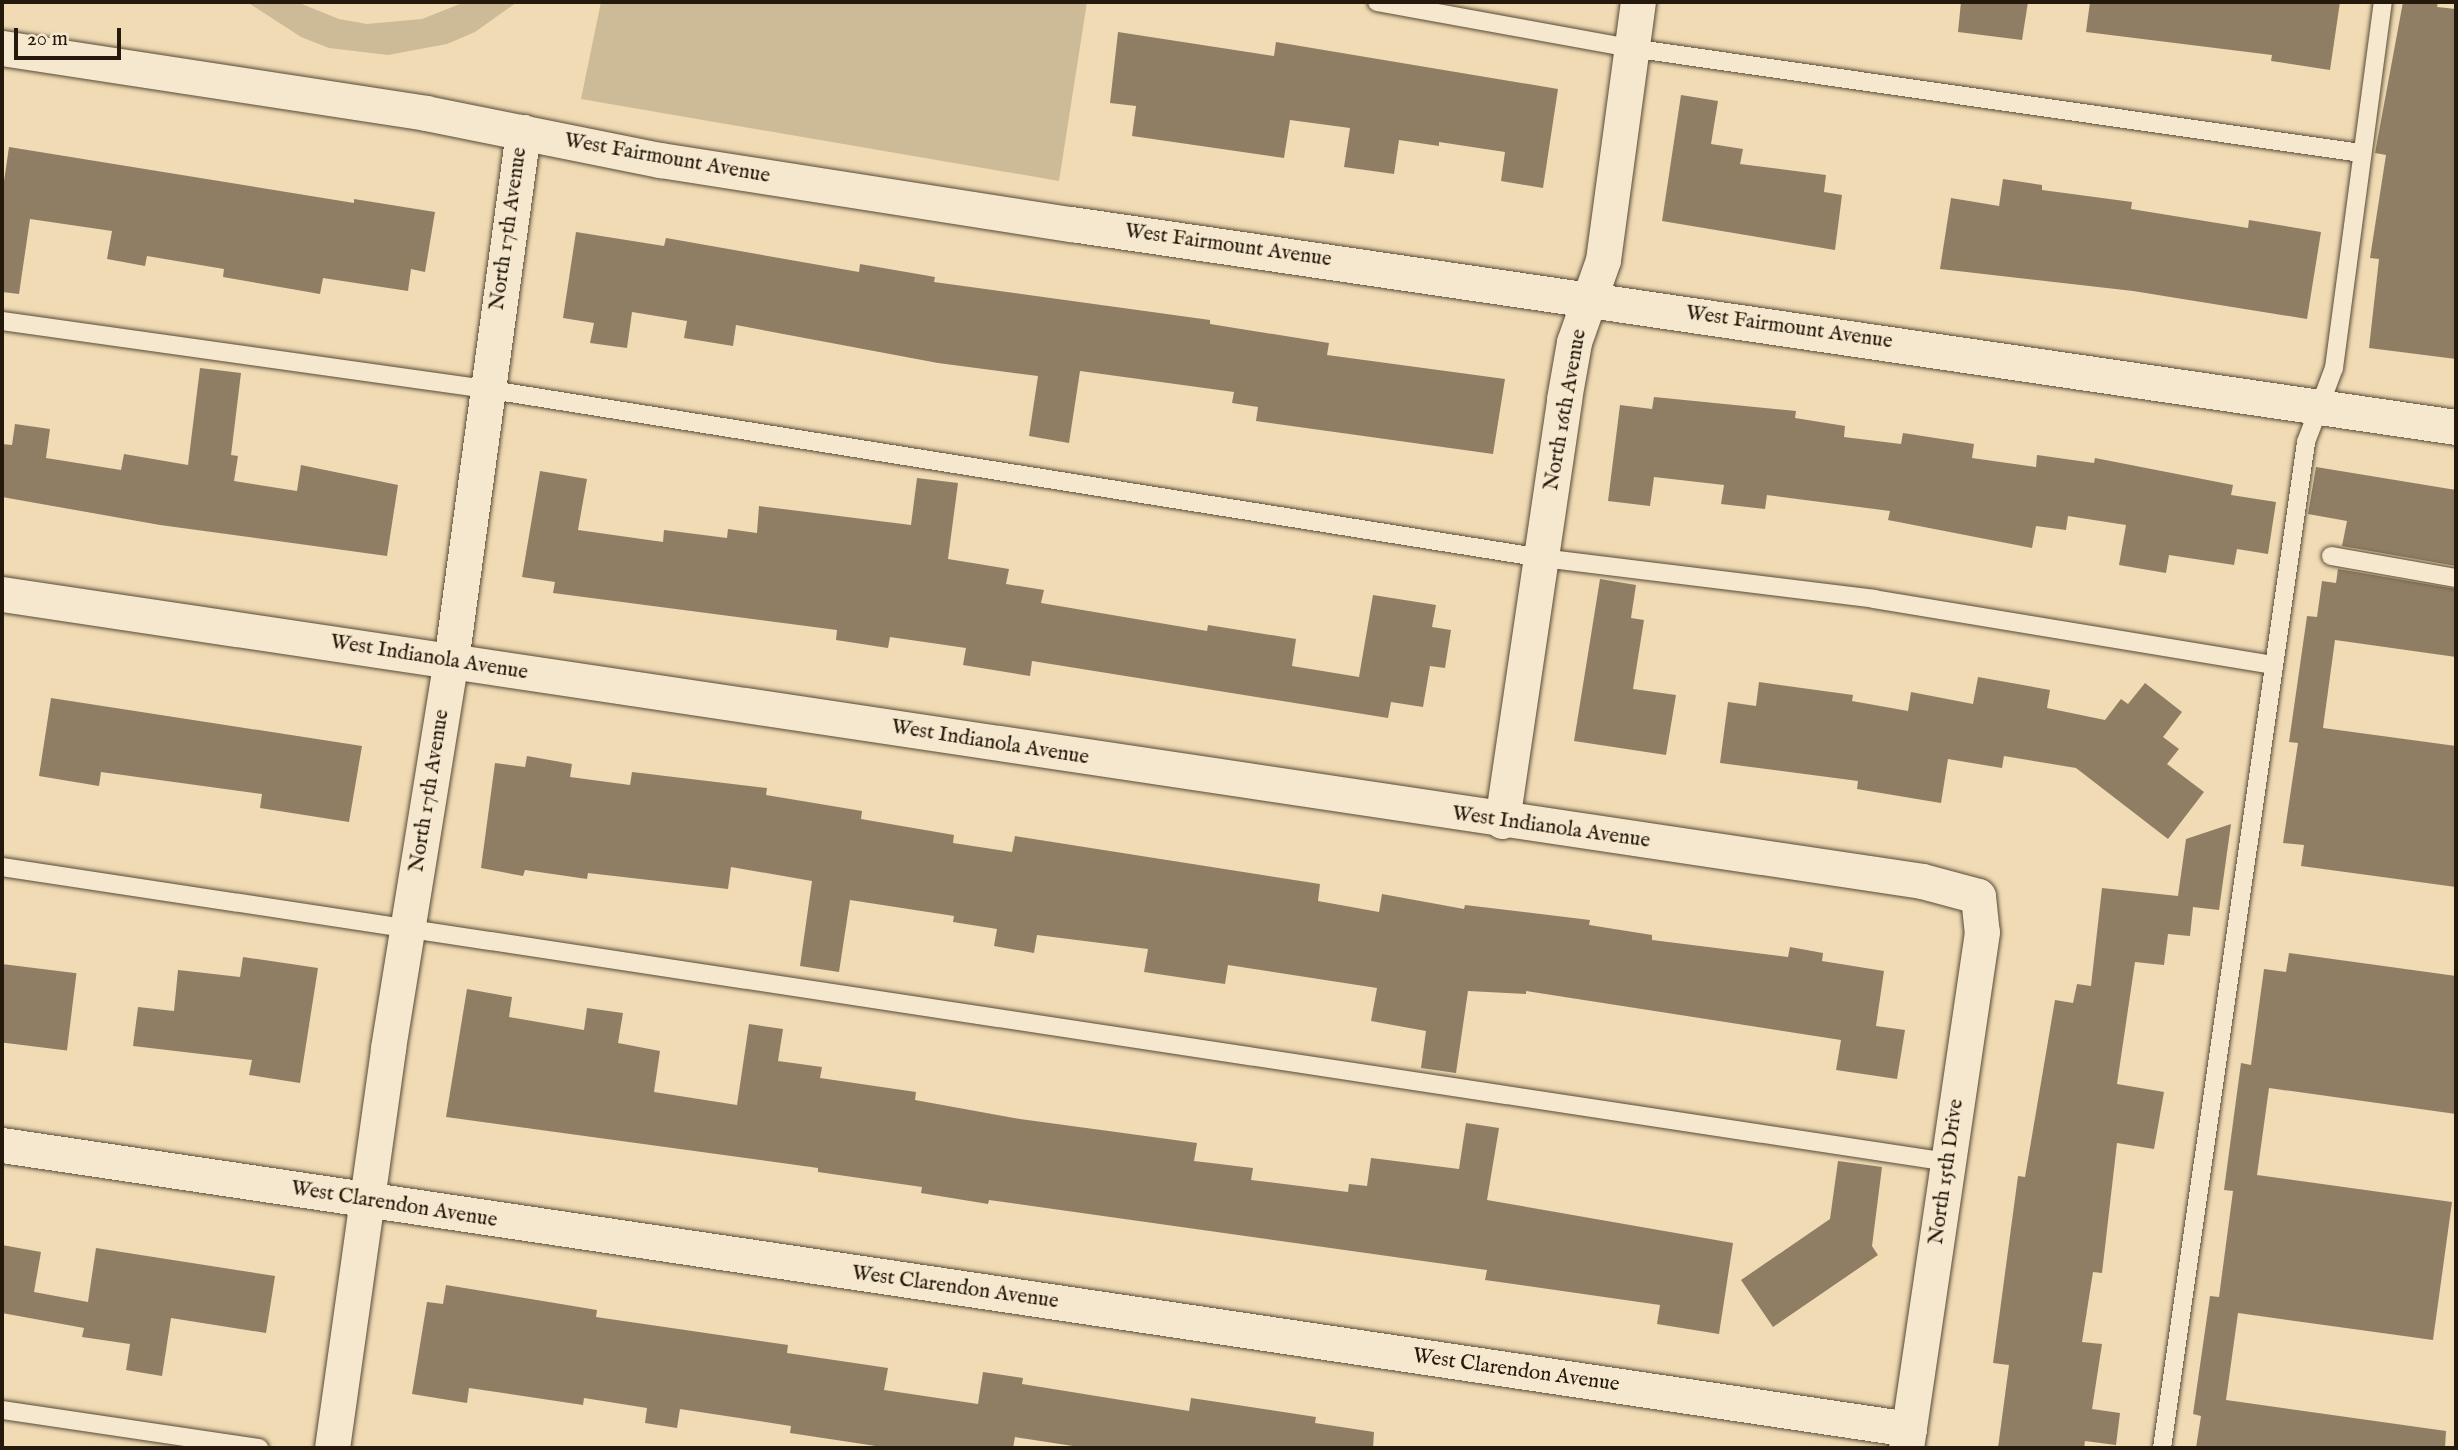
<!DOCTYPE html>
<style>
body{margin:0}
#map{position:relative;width:2458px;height:1450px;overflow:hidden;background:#f0dbb4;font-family:"IM FELL English",serif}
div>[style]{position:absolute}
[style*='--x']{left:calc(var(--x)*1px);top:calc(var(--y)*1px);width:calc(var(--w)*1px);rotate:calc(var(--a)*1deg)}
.green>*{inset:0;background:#cdba97}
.building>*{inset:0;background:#8f7e63;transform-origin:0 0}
.roads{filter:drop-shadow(0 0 2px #584a36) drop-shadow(0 0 2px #584a36)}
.service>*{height:18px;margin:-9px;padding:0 9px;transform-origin:9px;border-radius:9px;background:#f5e8ce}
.minor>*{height:35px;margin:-17.5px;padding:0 17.5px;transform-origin:17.5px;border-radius:17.5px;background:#f5e8ce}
span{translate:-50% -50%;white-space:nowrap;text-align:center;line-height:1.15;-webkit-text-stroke:5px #f5e8ce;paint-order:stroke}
.street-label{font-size:21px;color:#25190c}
.frame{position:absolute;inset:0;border:4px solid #25190c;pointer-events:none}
.scale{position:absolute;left:14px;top:28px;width:107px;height:32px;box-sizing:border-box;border:4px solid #25190c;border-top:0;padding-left:9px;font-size:21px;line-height:24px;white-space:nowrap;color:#25190c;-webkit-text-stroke:5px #f5e8ce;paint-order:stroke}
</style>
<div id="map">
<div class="green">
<div style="clip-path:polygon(247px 2px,297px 2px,339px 19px,367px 24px,422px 19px,465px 2px,517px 2px,475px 32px,447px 44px,388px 55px,329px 48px,301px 37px)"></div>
<div style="clip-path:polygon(601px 2px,1087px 2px,1059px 181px,581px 99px)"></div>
</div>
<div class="building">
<div style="clip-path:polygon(1961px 2px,2028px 2px,2022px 40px,1958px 32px)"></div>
<div style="clip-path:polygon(2090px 2px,2340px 2px,2330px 70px,2271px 61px,2272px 55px,2086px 32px)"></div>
<div style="clip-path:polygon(2403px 2px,2438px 2px,2437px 7px,2456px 9px,2456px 359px,2369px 348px,2379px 259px,2370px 258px,2386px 155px,2375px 153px)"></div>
<div style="clip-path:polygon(1118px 32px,1274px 56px,1276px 42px,1558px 89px,1543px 188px,1501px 181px,1505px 152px,1439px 142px,1439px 146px,1399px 140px,1394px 174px,1344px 167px,1350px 128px,1290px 120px,1284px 158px,1132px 136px,1136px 106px,1110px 103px)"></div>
<div style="clip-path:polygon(1681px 95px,1718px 101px,1711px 144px,1743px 149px,1740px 164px,1826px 175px,1824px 192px,1842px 195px,1835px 250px,1662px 221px)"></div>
<div style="clip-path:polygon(9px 147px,354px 203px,354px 199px,435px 212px,425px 272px,411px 269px,408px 291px,323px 278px,320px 294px,223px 277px,224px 269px,147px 256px,145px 266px,107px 259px,112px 231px,30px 219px,19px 294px,2px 292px,2px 195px)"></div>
<div style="clip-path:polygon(2003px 179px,2042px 185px,2042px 190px,2132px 202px,2131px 209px,2248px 228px,2249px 220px,2321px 232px,2307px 319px,2133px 291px,1940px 269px,1951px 198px,1999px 206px)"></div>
<div style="clip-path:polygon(576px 232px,664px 246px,666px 238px,859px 272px,860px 264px,935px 277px,934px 282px,1210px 320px,1210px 324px,1329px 343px,1327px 355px,1505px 379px,1493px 454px,1256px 421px,1258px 407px,1232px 403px,1234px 392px,1080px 371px,1069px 443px,1029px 436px,1038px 376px,938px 363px,736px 325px,733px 346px,684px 338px,687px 321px,632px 312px,627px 348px,590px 343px,594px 323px,563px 318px)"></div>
<div style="clip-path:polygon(200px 368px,241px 373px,231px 455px,238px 456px,234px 481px,297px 491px,301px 465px,398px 485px,387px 556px,160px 525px,2px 497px,2px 444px,12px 445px,15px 424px,50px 429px,46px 458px,121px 470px,124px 454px,188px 465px)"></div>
<div style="clip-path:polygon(1654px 397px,1796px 411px,1795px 418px,1845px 426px,1844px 437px,1901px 444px,1903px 433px,1974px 444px,1972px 458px,2036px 467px,2037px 455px,2094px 463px,2095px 458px,2233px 485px,2231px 495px,2276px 502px,2268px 554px,2237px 549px,2234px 565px,2169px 555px,2166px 573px,2119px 565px,2126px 525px,2068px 516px,2066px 530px,2036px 526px,2032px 548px,1888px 520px,1890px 511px,1767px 495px,1765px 509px,1721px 504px,1724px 485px,1654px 477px,1650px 506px,1608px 501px,1620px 405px,1652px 409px)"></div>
<div style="clip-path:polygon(2316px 467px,2456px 490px,2456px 566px,2342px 546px,2347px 521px,2308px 514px)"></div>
<div style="clip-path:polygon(540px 471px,587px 479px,578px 530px,663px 542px,664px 530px,727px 538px,728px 529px,757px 533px,759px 506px,911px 525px,917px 478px,958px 483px,948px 559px,1009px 569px,1006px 584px,1044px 590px,1041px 603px,1207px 631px,1208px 625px,1296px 639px,1292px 666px,1359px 677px,1373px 595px,1436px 605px,1432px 627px,1451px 630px,1445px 668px,1430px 666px,1423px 707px,1391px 702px,1388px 718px,1032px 661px,1030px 676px,963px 665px,966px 648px,890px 637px,888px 648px,836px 640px,837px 630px,553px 593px,555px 582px,522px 577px)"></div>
<div style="clip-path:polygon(2338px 569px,2456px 589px,2456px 657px,2335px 640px,2323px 728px,2456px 746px,2456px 887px,2301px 866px,2304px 845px,2283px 843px,2298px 743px,2289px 742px,2307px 616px,2317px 617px,2322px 581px,2336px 583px)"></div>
<div style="clip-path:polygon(1600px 579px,1636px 585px,1631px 618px,1644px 620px,1633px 689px,1676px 695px,1666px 755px,1574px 741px)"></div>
<div style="clip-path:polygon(1978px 677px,2050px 690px,2047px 708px,2105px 720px,2121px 699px,2128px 704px,2145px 683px,2182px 712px,2163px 737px,2179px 749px,2167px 764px,2204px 792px,2168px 839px,2076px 768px,2004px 756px,2002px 768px,1948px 759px,1941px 803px,1857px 789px,1858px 781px,1720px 763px,1728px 702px,1756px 706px,1759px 682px,1853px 695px,1852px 701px,1908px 711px,1911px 692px,1973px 704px)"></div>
<div style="clip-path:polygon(51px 698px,362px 746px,349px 822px,260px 808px,262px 794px,101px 772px,99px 786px,39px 776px)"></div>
<div style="clip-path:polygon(527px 756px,572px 764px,570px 777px,630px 785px,632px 772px,767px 788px,766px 795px,862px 811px,861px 819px,954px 835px,953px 843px,1012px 852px,1015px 836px,1320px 884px,1318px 901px,1379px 912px,1382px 894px,1464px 909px,1465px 905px,1590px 920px,1589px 925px,1652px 935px,1652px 940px,1788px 957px,1790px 947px,1823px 953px,1822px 961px,1884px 971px,1876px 1026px,1905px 1030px,1897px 1079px,1836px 1070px,1841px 1040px,1526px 991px,1526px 994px,1468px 991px,1456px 1073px,1421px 1068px,1426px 1031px,1371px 1021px,1377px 988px,1228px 965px,1225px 984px,1144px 972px,1148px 949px,1037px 935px,1034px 953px,994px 946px,997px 929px,953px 922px,954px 916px,850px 900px,839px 972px,800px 966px,812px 881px,731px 867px,728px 889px,588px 873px,587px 879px,525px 870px,523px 876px,481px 868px,495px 763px,525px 767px)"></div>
<div style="clip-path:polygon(2231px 824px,2219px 910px,2193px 907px,2190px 936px,2168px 934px,2164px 965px,2135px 962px,2117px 1084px,2164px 1092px,2154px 1149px,2117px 1143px,2102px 1273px,2093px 1272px,2082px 1342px,2102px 1344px,2092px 1409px,2120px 1413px,2116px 1445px,2085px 1441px,2084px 1448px,1998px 1448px,2009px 1365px,1993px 1363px,2018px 1176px,2025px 1177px,2055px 1000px,2073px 1003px,2077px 984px,2091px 986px,2102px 888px,2178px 896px,2186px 839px)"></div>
<div style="clip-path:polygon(2289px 953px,2456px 976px,2456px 1114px,2269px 1088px,2257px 1175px,2452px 1202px,2433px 1340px,2238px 1313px,2226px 1400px,2446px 1431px,2445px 1448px,2196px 1448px,2201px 1416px,2193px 1414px,2210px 1296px,2219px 1297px,2228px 1229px,2233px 1191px,2224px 1190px,2241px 1063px,2251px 1065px,2264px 969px,2286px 972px)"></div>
<div style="clip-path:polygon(243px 957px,318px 968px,300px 1083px,249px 1075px,252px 1060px,133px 1046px,138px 1007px,174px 1011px,178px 970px,240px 977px)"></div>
<div style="left:2px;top:964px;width:75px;height:78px;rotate:7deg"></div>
<div style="clip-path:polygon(467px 989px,512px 997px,509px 1017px,584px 1030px,587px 1008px,623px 1013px,618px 1043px,660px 1051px,654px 1092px,737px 1105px,749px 1024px,783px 1029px,778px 1061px,822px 1067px,820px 1078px,916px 1092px,915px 1100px,1020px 1119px,1197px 1143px,1194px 1161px,1253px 1168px,1251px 1180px,1348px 1192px,1349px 1184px,1367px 1186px,1371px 1158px,1459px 1169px,1466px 1123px,1499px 1128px,1487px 1200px,1733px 1243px,1719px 1334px,1657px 1324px,1660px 1305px,1485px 1280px,1487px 1270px,989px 1200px,988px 1204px,921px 1193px,922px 1187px,818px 1172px,818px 1168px,446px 1117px)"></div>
<div style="clip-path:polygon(1838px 1161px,1882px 1167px,1872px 1246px,1878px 1255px,1773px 1327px,1741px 1280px,1830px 1219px)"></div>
<div style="clip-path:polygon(2px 1245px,41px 1252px,34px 1292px,88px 1302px,96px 1248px,275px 1276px,266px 1333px,171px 1318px,162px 1376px,126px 1370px,130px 1344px,82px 1337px,84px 1328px,2px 1313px)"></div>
<div style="clip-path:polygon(446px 1285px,597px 1310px,596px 1317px,788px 1345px,787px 1353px,888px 1368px,884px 1390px,978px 1404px,983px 1372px,1023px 1378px,1022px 1384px,1189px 1411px,1191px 1398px,1316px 1417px,1315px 1423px,1374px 1432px,1373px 1448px,1086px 1448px,1015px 1437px,1013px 1448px,889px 1448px,790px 1433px,791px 1426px,680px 1409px,677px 1428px,645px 1423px,647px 1408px,584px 1398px,583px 1405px,469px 1388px,467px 1403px,412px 1394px,427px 1302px,443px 1304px)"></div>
</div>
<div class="roads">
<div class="service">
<div style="--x:1377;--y:2;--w:258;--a:10.3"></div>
<div style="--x:1631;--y:48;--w:738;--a:8.19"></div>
<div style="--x:2;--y:321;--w:488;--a:8"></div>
<div style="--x:485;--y:389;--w:1070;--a:9.08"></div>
<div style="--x:1542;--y:558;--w:335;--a:7"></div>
<div style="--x:1874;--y:599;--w:404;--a:9.4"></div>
<div style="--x:2331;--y:556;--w:127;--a:10"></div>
<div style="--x:2;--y:867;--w:1969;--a:8.62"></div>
<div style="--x:2;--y:1410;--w:260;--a:8.4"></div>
<div style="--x:2162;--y:1448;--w:1016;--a:-81.85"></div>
<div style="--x:2306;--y:442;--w:79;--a:-69.3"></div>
<div style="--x:2334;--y:368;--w:369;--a:-82.4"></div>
</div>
<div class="minor">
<div style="--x:2;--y:48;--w:429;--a:8.7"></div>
<div style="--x:426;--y:113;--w:239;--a:11.4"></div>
<div style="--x:660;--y:160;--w:416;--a:8.9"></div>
<div style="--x:1071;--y:224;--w:1400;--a:8.34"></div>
<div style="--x:2;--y:594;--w:1941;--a:8.5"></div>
<div style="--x:1922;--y:881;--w:58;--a:15"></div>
<div style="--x:1978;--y:896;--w:36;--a:84"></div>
<div style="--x:1982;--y:932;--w:522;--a:98.38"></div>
<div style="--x:1502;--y:821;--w:427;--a:-81.6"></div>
<div style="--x:1564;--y:399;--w:58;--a:-80"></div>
<div style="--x:1574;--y:342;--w:87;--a:-70.5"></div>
<div style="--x:1603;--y:260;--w:260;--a:-82.3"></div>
<div style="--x:2;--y:1145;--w:1928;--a:8.47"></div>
<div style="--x:332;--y:1448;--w:404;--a:-82"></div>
<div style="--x:388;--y:1048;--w:392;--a:-80.8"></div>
<div style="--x:451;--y:661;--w:534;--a:-82.25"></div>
</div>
</div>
<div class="street-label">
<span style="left:667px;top:159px;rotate:10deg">West Fairmount Avenue</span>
<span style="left:509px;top:229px;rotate:-82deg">North 17th Avenue</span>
<span style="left:1228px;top:246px;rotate:8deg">West Fairmount Avenue</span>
<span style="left:1789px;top:328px;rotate:8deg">West Fairmount Avenue</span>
<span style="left:1566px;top:410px;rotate:-80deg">North 16th Avenue</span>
<span style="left:429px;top:658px;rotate:9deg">West Indianola Avenue</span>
<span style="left:990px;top:743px;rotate:9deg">West Indianola Avenue</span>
<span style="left:430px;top:791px;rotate:-81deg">North 17th Avenue</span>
<span style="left:1551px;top:828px;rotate:8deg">West Indianola Avenue</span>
<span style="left:1947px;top:1172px;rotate:-82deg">North 15th Drive</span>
<span style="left:394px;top:1205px;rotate:9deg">West Clarendon Avenue</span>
<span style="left:955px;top:1288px;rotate:8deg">West Clarendon Avenue</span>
<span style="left:1516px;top:1371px;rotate:8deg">West Clarendon Avenue</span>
</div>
<div class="frame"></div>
<div class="scale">20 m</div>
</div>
